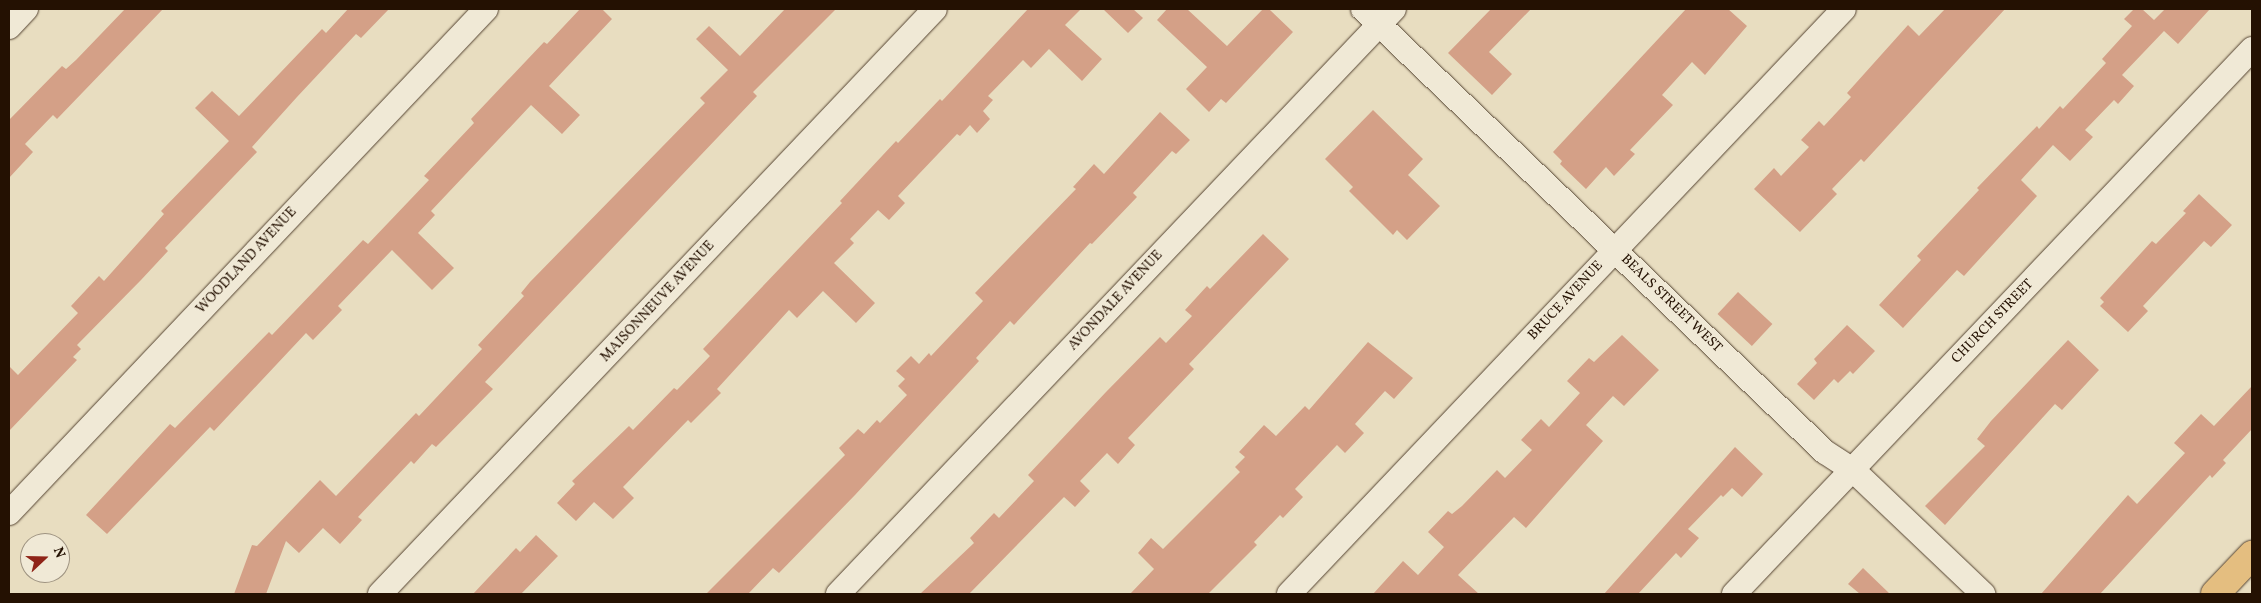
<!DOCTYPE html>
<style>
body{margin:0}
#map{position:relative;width:2261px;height:603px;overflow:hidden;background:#e8ddc0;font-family:Vollkorn,serif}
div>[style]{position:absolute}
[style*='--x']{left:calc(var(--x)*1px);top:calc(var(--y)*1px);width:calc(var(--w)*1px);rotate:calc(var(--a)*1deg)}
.building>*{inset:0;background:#d4a087;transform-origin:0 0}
.roads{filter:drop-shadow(0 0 1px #554432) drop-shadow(0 0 1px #554432)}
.minor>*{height:24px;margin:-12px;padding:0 12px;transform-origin:12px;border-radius:12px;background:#f0e9d6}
.primary>*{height:28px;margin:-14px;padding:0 14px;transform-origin:14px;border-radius:14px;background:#e4be80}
span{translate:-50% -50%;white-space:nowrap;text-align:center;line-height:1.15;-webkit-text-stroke:4px #f0e9d6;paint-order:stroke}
.street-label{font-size:14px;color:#241102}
.frame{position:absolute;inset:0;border:10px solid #241102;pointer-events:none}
.north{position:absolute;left:20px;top:533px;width:50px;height:50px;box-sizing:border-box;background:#f0e9d6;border:1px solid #9e9381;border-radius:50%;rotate:69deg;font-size:14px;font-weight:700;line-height:20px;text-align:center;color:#241102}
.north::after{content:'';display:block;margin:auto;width:18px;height:22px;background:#8f2418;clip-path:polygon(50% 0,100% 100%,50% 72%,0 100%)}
</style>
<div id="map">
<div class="building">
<div style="clip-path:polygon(125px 9px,163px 9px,57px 119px,53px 115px,25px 144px,33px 152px,9px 178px,9px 120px,62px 66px,66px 69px,76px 60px)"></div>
<div style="clip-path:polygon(348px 9px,389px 9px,361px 38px,356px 34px,297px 97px,252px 147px,257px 152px,165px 248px,168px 251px,141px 280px,77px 345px,81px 349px,73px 357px,77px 360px,9px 431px,9px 366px,18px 375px,78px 313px,71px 306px,99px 276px,104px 281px,164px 214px,161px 211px,229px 141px,195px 108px,212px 91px,239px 116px,322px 29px,326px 33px)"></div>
<div style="clip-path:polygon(580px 9px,602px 9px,612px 19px,549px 86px,580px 115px,562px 134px,531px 105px,431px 211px,435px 215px,418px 233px,454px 268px,432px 290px,392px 250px,338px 306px,342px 310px,313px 340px,306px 333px,214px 431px,210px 427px,107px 534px,86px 515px,170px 424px,175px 428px,269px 332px,272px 335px,363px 240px,368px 244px,429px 180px,424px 176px,474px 123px,471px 119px,544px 42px,547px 44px)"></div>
<div style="clip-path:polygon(785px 9px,836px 9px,753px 92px,757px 96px,485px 382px,493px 389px,436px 447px,432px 444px,414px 464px,411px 461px,358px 517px,362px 520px,340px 544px,323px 528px,299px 553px,286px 541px,266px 594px,234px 594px,252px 545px,257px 546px,320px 480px,336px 496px,416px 413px,419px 416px,482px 349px,478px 345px,524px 296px,521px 293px,530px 282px,705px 103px,700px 98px,728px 70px,696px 39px,709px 26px,740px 56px)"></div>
<div style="clip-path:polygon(1028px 9px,1081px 9px,1065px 25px,1102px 59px,1082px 81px,1049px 49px,1031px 68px,1023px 60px,988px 96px,993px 100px,983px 111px,990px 119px,977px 133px,970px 125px,960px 136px,957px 134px,898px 196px,905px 203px,889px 220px,878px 210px,850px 239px,854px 243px,834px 263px,875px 303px,856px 323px,823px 291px,797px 318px,789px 310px,717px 389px,721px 393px,691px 423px,688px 420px,623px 487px,634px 498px,613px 519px,594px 502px,576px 521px,557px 503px,575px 484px,572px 481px,629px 426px,633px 430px,674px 388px,677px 390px,710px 356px,703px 349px,842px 203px,840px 201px,896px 141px,898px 143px,940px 99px,942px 101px)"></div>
<div style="clip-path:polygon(1103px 9px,1133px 9px,1143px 18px,1128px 33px)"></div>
<div style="clip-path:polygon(1167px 9px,1187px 9px,1227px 46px,1263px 9px,1269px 9px,1293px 32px,1226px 103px,1221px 99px,1209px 112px,1186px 89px,1207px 67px,1157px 20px)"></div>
<div style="clip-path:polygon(1491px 9px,1531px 9px,1489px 52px,1512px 74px,1492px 95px,1448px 53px)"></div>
<div style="clip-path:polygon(1686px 9px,1728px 9px,1747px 26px,1705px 75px,1692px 62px,1662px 95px,1673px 105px,1630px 150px,1635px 154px,1614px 176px,1606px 167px,1586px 189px,1560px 164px,1562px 161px,1553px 152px)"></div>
<div style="clip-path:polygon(1945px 9px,2005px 9px,1864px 162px,1861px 159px,1832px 189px,1837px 194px,1800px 232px,1754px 189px,1774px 168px,1781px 176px,1809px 147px,1801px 140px,1819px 121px,1824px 126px,1851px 97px,1847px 93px,1908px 25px,1919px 36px)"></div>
<div style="clip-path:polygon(2134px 9px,2142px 9px,2154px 20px,2165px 9px,2210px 9px,2178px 44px,2164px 31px,2122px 75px,2134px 86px,2118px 104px,2114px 100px,2085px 130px,2093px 137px,2070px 161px,2053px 145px,2021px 180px,2037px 196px,1964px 276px,1957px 270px,1903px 328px,1879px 305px,1921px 260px,1917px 256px,1979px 190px,1977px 188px,2037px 126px,2039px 129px,2060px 106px,2063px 109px,2106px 63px,2102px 59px,2132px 26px,2124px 19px)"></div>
<div style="clip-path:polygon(1373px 110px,1423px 159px,1408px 175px,1440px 206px,1407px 240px,1397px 230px,1393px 235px,1349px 191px,1353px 187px,1325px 159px)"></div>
<div style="clip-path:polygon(1160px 112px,1190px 140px,1176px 154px,1172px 151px,1133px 193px,1137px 197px,1092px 244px,1090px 243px,1014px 325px,1010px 321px,976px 358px,979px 361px,855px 495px,779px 573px,773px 568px,748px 594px,706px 594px,845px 455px,839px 448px,858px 429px,864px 434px,877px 420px,880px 423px,907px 395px,898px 386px,905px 379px,896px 371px,911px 356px,919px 364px,929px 353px,931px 356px,983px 301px,975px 293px,1076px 189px,1073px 187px,1094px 164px,1104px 174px)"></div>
<div style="clip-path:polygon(2199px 194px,2232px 225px,2211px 247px,2204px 241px,2143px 306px,2148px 311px,2128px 332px,2100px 306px,2104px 302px,2100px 298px,2152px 241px,2156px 244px,2186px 213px,2183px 211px)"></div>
<div style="clip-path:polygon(1263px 234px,1289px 259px,1189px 364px,1194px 369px,1128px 438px,1135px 445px,1118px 464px,1107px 453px,1080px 481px,1090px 491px,1075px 507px,1064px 497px,969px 594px,920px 594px,974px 543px,970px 538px,994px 513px,999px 518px,1034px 481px,1028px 475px,1106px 392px,1160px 337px,1166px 343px,1192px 316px,1185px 310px,1207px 286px,1210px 289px)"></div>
<div style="left:1738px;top:292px;width:47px;height:30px;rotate:43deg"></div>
<div style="clip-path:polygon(1847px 325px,1875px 351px,1853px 374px,1850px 371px,1838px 383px,1834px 379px,1814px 400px,1797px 384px,1817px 363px,1814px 359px)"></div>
<div style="clip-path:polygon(1622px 335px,1659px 370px,1624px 406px,1613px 396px,1586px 425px,1603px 441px,1526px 528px,1514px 517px,1458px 575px,1479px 594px,1373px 594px,1403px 561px,1418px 575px,1444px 547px,1428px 532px,1448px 511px,1452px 514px,1462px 506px,1497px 470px,1505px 478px,1532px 450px,1521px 440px,1541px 419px,1549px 427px,1580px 393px,1567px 381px,1589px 358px,1594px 362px)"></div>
<div style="clip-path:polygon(2068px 340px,2099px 370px,2062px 410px,2055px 404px,1945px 525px,1925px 506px,1985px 446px,1977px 439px,1991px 421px)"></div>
<div style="clip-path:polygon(1368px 342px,1413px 378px,1394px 399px,1385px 391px,1355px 424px,1364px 433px,1345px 453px,1337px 445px,1295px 489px,1303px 497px,1283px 518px,1280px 515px,1254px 542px,1257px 545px,1208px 594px,1130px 594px,1154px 569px,1138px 553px,1151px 538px,1163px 549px,1240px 472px,1235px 467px,1245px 457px,1239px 452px,1264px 425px,1276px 436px,1305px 406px,1309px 410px)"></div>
<div style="clip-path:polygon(2252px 386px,2252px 429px,2223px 460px,2226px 463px,2212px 478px,2210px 475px,2100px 594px,2041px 594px,2128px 495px,2137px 504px,2185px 453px,2174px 443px,2201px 414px,2214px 426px)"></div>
<div style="clip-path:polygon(1735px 447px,1763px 474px,1742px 497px,1732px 488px,1723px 497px,1721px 495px,1688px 529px,1699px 538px,1681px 558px,1676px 553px,1638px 594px,1604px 594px)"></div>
<div style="clip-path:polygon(536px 535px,558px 556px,521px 594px,473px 594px,516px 548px,520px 552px)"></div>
<div style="clip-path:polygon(1863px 568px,1890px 594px,1860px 594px,1848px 584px)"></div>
</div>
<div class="roads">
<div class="minor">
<div style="--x:1363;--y:9;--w:640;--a:43.8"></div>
<div style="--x:1825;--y:452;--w:33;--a:33"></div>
<div style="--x:1853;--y:470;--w:180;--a:43.6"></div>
<div style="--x:9;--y:27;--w:25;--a:-47"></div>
<div style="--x:9;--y:513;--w:694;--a:-46.58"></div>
<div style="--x:380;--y:594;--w:806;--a:-46.51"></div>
<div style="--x:838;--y:594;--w:807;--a:-46.46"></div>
<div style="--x:1289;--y:594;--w:806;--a:-46.51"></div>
<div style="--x:1734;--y:594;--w:752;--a:-46.45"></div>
</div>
<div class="primary">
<div style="--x:2215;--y:594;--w:54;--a:-46.5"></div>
</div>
</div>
<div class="street-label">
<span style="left:247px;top:261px;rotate:-47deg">WOODLAND AVENUE</span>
<span style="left:1116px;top:301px;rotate:-47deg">AVONDALE AVENUE</span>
<span style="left:1566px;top:301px;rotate:-47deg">BRUCE AVENUE</span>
<span style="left:658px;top:302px;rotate:-47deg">MAISONNEUVE AVENUE</span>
<span style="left:1671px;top:304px;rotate:44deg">BEALS STREET WEST</span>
<span style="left:1993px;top:322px;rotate:-46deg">CHURCH STREET</span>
</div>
<div class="frame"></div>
<div class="north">N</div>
</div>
